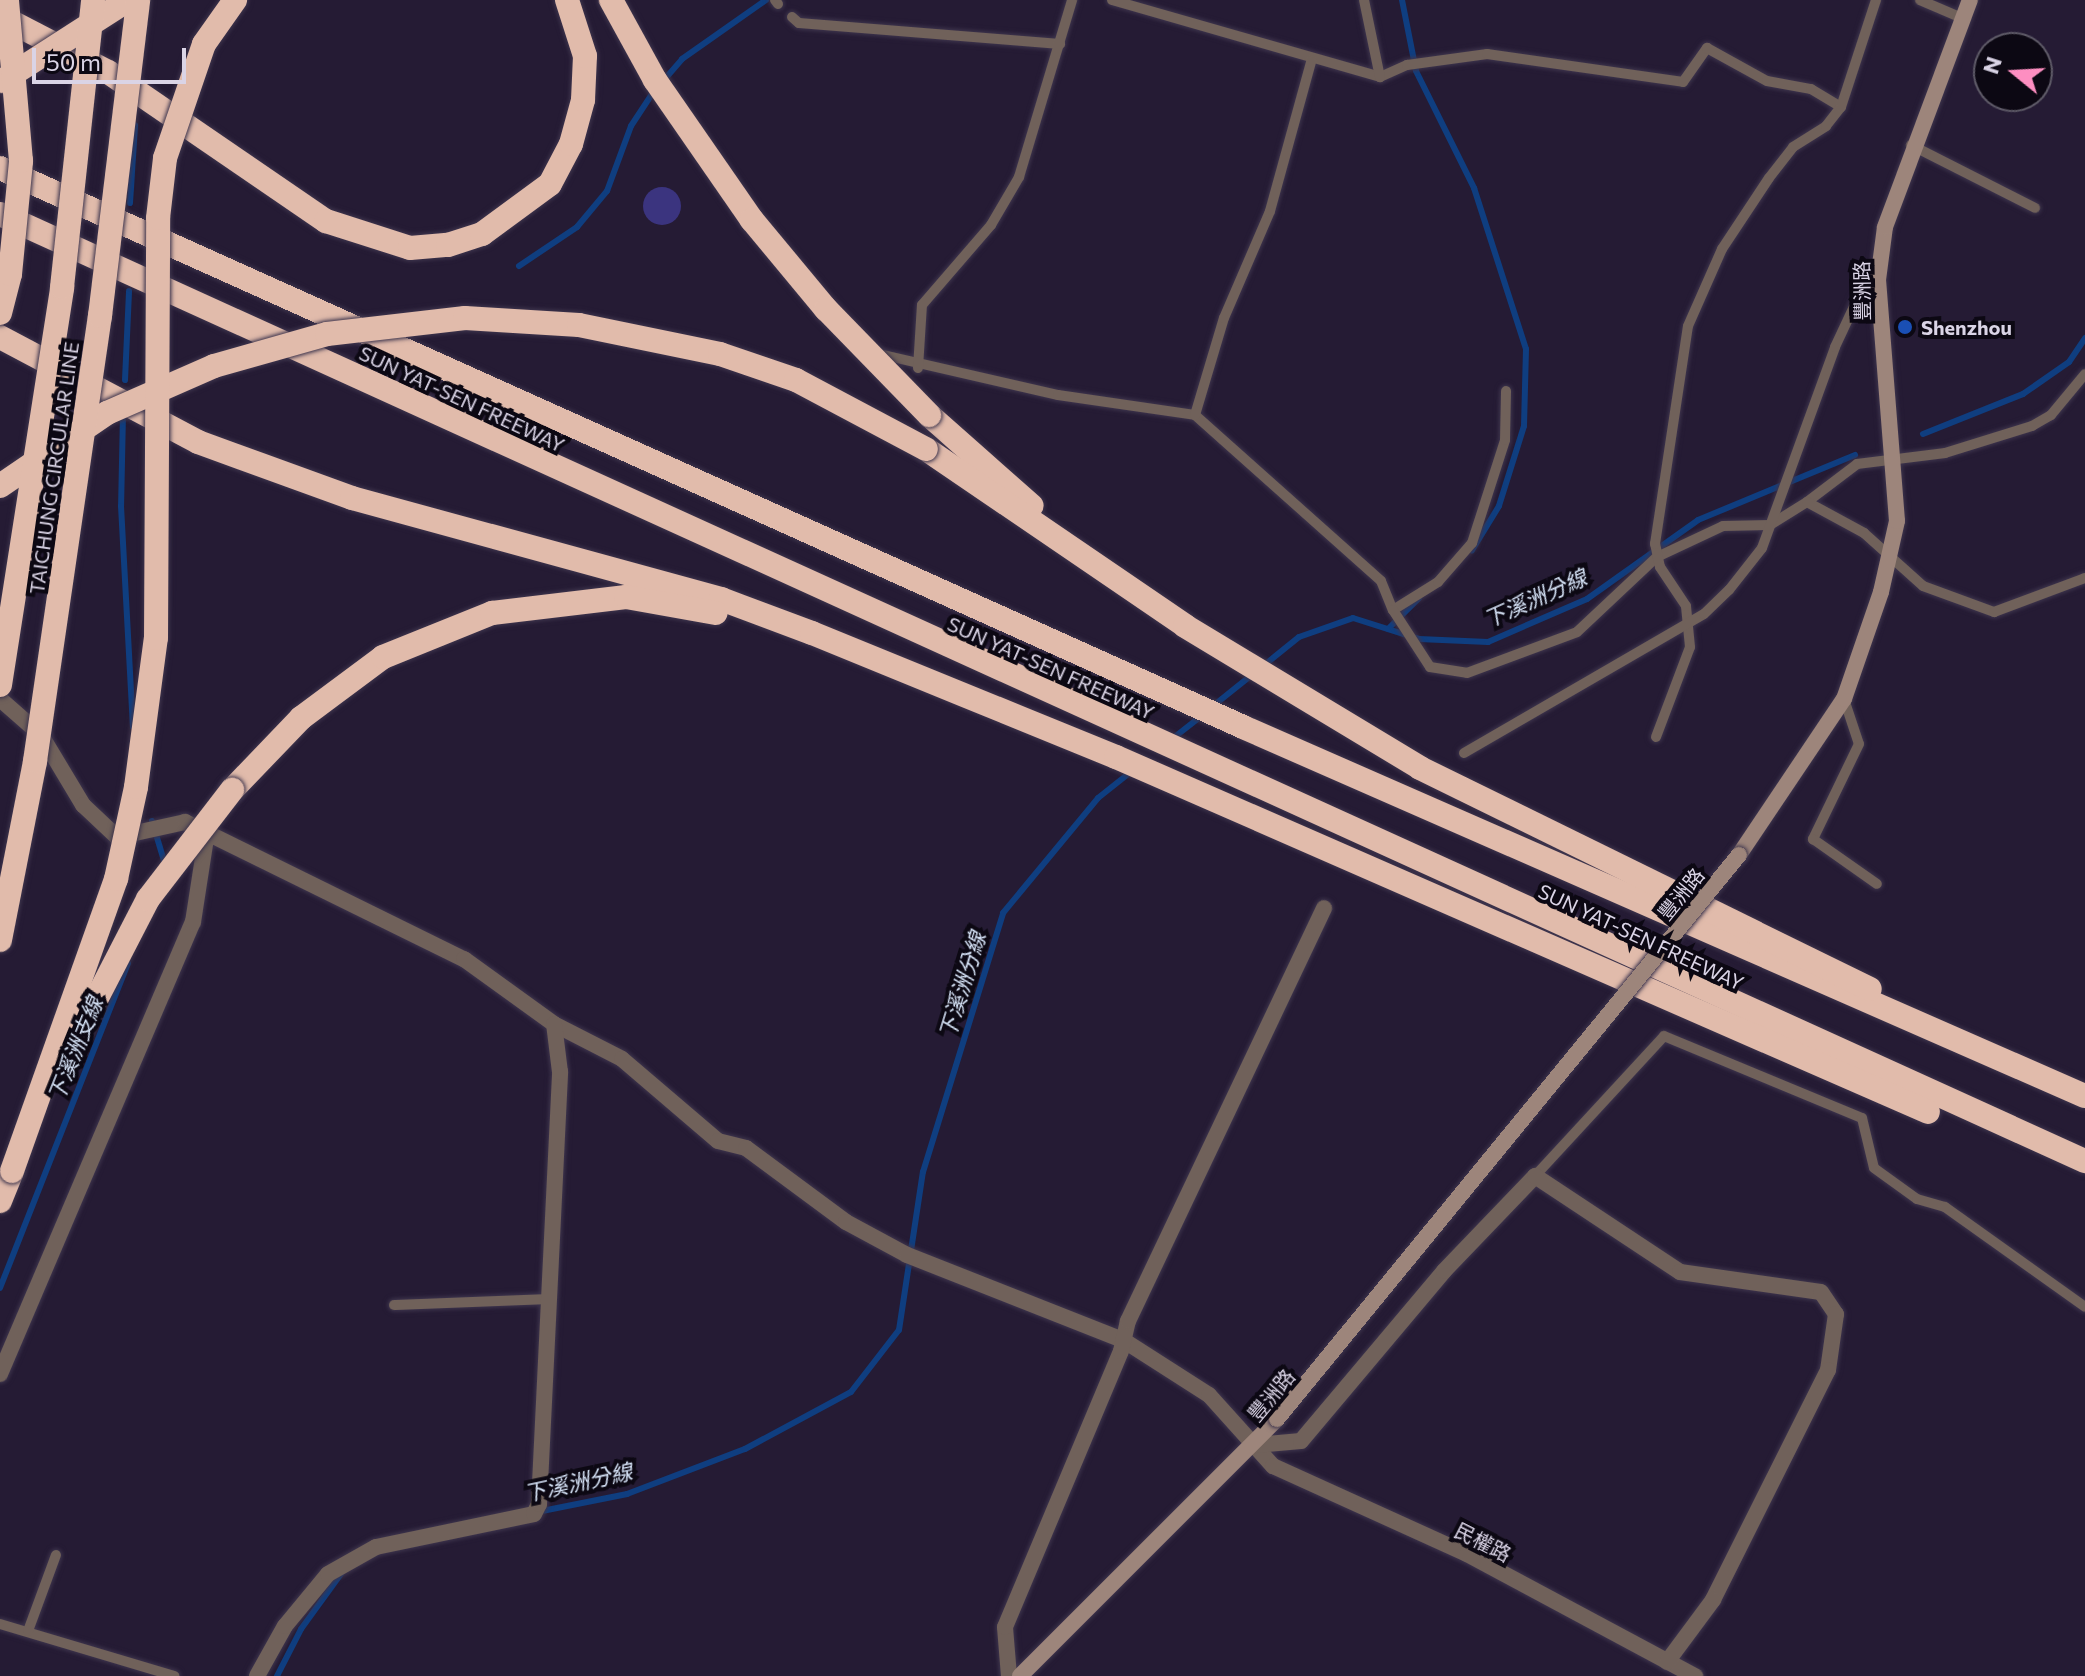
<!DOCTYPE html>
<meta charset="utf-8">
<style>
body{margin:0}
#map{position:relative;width:2085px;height:1676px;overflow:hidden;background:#251b34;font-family:Commissioner,"Noto Sans TC",sans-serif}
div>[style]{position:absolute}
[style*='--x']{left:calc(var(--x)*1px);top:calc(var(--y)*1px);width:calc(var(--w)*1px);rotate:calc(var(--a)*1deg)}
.stream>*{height:6px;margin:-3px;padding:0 3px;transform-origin:3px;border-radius:3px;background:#0f3e80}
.building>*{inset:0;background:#3b347f}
.round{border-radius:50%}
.roads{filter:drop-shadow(0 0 2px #3e354d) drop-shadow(0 0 2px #3e354d)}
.lane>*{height:10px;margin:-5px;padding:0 5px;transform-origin:5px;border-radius:5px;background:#70615a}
.street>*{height:16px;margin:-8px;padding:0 8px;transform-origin:8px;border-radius:8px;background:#70615a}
.secondary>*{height:16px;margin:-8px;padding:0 8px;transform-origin:8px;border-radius:8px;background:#9d857b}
.highway>*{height:24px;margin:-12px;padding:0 12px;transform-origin:12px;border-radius:12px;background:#e1bbab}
.bridges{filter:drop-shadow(0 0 2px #3e354d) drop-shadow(0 0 2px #3e354d)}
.secondary-bridge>*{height:16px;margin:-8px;padding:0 8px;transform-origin:8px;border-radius:8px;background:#9d857b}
.highway-bridge>*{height:24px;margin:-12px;padding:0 12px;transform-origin:12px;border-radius:12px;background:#e1bbab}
.dots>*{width:22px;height:22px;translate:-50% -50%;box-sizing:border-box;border:4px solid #0c0813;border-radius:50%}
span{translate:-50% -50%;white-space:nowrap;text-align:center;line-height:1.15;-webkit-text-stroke:8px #0c0813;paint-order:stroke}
.street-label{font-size:20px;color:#dad4e6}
.poi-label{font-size:20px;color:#dad4e6;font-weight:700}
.left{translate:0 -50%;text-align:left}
.water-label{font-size:22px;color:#d4e1f5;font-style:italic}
.north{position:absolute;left:1973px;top:32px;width:80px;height:80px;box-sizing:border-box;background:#0c0813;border:2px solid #5e5a67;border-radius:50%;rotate:288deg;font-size:22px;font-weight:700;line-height:32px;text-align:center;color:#dad4e6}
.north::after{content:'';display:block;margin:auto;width:28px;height:36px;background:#fd8ec1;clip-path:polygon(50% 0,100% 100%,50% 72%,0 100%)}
.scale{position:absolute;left:32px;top:48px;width:154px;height:36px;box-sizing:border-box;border:4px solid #dad4e6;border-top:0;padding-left:10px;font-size:24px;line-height:28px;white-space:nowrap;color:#dad4e6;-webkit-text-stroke:6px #0c0813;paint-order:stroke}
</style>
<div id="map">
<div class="stream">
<div style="--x:1402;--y:0;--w:72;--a:78.8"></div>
<div style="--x:1416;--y:71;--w:131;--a:63.6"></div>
<div style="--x:1474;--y:188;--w:169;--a:72.1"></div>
<div style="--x:1526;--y:349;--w:77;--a:91.5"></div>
<div style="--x:1524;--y:426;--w:84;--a:107.4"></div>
<div style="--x:1499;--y:506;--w:52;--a:121.5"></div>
<div style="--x:664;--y:80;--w:28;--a:-49"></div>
<div style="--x:682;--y:59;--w:103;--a:-35.1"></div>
<div style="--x:130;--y:203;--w:78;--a:-86.3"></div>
<div style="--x:519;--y:266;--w:70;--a:-33.9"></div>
<div style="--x:577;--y:227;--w:47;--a:-50.2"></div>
<div style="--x:607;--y:191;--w:69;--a:-69.7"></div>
<div style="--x:631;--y:126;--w:42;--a:-56.7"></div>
<div style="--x:125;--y:380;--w:89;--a:-87.4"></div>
<div style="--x:123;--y:414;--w:92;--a:91.2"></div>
<div style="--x:121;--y:506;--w:221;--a:86.9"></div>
<div style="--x:1923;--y:434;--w:108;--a:-21.8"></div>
<div style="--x:2023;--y:394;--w:56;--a:-34.8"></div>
<div style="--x:2069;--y:362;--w:29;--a:-56"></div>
<div style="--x:1388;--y:629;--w:44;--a:-45"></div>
<div style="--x:1263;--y:666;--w:46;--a:-38.9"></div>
<div style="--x:1299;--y:637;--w:57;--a:-19.4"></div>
<div style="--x:1353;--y:618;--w:69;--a:17.7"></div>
<div style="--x:1419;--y:639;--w:69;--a:2.5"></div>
<div style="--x:1488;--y:642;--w:108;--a:-23.5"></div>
<div style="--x:1587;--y:599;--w:136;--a:-35.4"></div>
<div style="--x:1698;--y:520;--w:170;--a:-22.5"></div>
<div style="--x:1213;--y:706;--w:53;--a:-38.8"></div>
<div style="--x:1172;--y:739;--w:37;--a:-38"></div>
<div style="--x:152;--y:821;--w:45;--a:73.2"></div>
<div style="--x:0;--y:1288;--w:349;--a:-68.5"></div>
<div style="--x:537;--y:1512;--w:92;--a:-11.3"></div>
<div style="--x:627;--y:1494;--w:126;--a:-20.9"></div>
<div style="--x:745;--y:1449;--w:120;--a:-28.3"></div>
<div style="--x:851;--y:1392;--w:78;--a:-52.3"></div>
<div style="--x:899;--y:1330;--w:160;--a:-81.4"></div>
<div style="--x:923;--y:1172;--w:271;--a:-72.8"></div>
<div style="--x:1003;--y:913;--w:149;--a:-50.4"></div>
<div style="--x:1098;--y:798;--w:43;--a:-38.5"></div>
<div style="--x:277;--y:1676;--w:53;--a:-62.9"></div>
<div style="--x:301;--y:1629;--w:72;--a:-54.1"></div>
</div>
<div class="building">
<div class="round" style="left:643px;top:187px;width:38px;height:38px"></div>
</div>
<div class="roads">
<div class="lane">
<div style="--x:775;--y:0;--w:5;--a:53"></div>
<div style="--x:1112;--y:0;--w:279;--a:16"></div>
<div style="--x:1380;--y:77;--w:30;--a:-24"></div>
<div style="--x:1407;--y:65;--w:81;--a:-7.8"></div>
<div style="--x:1487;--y:54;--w:198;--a:8.1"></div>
<div style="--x:1683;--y:82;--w:42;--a:-54.8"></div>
<div style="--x:1707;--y:48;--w:68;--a:28.8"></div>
<div style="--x:1767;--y:81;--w:45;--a:10.3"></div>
<div style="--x:1811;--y:89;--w:35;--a:31"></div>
<div style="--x:1364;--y:0;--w:79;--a:78.3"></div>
<div style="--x:1920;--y:0;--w:46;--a:23.2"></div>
<div style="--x:792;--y:17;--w:9;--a:41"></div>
<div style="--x:799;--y:23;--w:262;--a:4.6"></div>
<div style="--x:1911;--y:145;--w:139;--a:26.9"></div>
<div style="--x:879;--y:354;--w:184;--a:12.9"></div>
<div style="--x:1058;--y:395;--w:138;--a:8.3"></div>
<div style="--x:1195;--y:415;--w:249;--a:41.7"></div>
<div style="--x:1381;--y:581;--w:31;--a:68"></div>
<div style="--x:1393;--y:610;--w:53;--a:-31.9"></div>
<div style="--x:1438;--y:582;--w:52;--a:-48.9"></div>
<div style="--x:1472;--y:543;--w:108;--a:-72.2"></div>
<div style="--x:1505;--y:440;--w:49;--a:-88.8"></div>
<div style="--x:918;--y:368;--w:63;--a:-86.4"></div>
<div style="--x:922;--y:305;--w:106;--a:-49.2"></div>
<div style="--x:991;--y:225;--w:56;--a:-59.7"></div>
<div style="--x:1019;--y:177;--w:185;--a:-73.3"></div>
<div style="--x:1195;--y:415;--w:101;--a:-73.4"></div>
<div style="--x:1224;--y:318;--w:116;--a:-66.7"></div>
<div style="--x:1270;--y:211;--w:155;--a:-74.6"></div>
<div style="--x:1807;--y:502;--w:63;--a:-37.2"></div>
<div style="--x:1857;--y:464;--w:89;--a:-7.1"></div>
<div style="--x:1945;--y:453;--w:91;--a:-17.2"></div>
<div style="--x:2032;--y:426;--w:22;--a:-30"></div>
<div style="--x:2051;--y:415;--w:53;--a:-50.3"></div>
<div style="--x:1393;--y:610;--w:68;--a:57"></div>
<div style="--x:1430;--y:667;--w:37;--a:9"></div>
<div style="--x:1467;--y:673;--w:117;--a:-20.4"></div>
<div style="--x:1577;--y:632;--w:110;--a:-43.2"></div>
<div style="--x:1657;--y:557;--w:73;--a:-25.2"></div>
<div style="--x:1723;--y:526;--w:47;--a:-1.2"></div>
<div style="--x:1770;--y:525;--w:44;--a:-31.9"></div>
<div style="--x:1807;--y:502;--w:65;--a:28.5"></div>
<div style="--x:1864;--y:533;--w:79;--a:41.9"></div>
<div style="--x:1923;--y:586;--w:76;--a:20.1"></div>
<div style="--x:1994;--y:612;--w:97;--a:-20.5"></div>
<div style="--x:1844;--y:699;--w:47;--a:71.6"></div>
<div style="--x:1859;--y:744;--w:106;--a:115.8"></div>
<div style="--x:1813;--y:839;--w:78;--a:35.1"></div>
<div style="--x:1656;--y:737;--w:96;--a:-69.3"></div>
<div style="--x:1690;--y:647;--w:41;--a:-95.6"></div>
<div style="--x:1686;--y:606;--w:47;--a:-123.7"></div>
<div style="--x:1660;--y:567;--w:24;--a:-102"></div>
<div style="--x:1655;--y:544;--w:220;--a:-81.4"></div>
<div style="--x:1688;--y:326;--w:84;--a:-66.2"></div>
<div style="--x:1722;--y:249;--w:85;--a:-56.5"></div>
<div style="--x:1769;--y:178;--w:39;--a:-52"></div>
<div style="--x:1793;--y:147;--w:39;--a:-32"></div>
<div style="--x:1826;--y:126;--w:24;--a:-52"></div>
<div style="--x:1841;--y:107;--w:113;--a:-71.9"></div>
<div style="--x:1464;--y:753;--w:277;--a:-30.1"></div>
<div style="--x:1704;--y:614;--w:35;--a:-44"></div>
<div style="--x:1729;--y:590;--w:53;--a:-51.8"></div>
<div style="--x:1762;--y:548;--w:214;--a:-70"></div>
<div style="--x:1835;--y:347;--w:54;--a:-64.9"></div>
<div style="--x:1858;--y:298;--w:27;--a:-42"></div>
<div style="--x:1535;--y:1176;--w:190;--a:-47.3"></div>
<div style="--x:1664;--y:1036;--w:214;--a:22.5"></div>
<div style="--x:1862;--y:1118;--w:51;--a:76.5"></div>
<div style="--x:1874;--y:1168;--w:53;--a:35.8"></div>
<div style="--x:1917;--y:1199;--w:29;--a:16"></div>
<div style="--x:1945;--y:1207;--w:172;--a:35.5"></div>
<div style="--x:394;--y:1305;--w:157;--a:-2.2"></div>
<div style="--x:0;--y:1624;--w:182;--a:16.6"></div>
<div style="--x:28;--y:1631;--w:81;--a:-69.8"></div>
</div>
<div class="street">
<div style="--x:0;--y:699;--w:55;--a:41.3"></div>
<div style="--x:41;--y:735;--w:82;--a:59"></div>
<div style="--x:83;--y:805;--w:47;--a:43.3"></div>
<div style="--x:117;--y:837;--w:70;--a:-12.4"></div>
<div style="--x:185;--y:822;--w:311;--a:26.2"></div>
<div style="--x:464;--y:959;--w:111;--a:35.8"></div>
<div style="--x:554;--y:1024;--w:76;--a:27.2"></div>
<div style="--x:622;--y:1059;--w:126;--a:40.5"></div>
<div style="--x:718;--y:1141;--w:29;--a:14"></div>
<div style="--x:746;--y:1148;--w:124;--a:36.5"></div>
<div style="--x:846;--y:1222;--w:69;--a:28.4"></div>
<div style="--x:907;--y:1255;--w:232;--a:21.5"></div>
<div style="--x:1123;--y:1340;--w:102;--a:32.6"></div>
<div style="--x:1209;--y:1395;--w:96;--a:48"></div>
<div style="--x:1273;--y:1466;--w:213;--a:24.4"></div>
<div style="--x:1467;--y:1554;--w:259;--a:28.2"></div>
<div style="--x:0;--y:1374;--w:491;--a:-66.9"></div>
<div style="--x:193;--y:922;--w:91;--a:-81.2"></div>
<div style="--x:1256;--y:1445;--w:45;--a:-5.1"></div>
<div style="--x:1301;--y:1441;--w:222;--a:-49.9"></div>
<div style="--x:1444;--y:1271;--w:132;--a:-46.2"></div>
<div style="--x:1535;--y:1176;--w:174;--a:33.5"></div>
<div style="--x:1680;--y:1272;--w:142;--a:8.1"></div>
<div style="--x:1821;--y:1292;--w:27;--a:56"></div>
<div style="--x:1836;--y:1314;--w:57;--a:98.1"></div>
<div style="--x:1828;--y:1370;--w:257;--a:116.6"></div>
<div style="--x:1713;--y:1600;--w:77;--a:126.6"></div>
<div style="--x:257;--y:1676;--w:57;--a:-60.8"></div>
<div style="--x:285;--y:1626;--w:67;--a:-50.4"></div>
<div style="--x:328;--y:1574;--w:55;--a:-29.4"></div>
<div style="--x:376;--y:1547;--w:161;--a:-11.8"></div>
<div style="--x:534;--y:1514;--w:11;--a:-63"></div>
<div style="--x:539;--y:1504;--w:433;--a:-87.2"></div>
<div style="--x:560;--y:1072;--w:48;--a:-97.1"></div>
<div style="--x:1009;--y:1676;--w:49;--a:-94.7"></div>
<div style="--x:1005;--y:1627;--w:299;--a:-67.2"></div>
<div style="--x:1121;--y:1351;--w:31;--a:-77"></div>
<div style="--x:1128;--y:1321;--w:457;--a:-64.6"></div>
</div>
<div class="secondary">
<div style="--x:1739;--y:855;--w:188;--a:-56.1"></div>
<div style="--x:1844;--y:699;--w:113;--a:-70.9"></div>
<div style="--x:1881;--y:592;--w:73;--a:-77.3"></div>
<div style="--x:1897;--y:521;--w:242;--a:-94.5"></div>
<div style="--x:1878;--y:280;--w:53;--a:-82.5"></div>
<div style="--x:1885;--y:227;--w:242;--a:-69.5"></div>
<div style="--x:1020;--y:1676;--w:363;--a:-45"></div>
</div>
<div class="highway">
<div style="--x:0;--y:16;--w:122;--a:27.4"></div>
<div style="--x:108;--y:72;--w:264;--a:34.4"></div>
<div style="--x:326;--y:221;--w:88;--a:17.8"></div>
<div style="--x:410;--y:248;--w:38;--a:-5"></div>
<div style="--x:448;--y:245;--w:36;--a:-18"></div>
<div style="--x:482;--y:234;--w:84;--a:-36.3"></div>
<div style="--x:550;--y:184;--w:45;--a:-62.3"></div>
<div style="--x:571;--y:144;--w:46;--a:-74.7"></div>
<div style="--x:583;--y:100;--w:44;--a:-87.4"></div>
<div style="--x:585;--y:56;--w:59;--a:-107.8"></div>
<div style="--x:0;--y:168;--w:1363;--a:24.21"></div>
<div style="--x:1243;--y:727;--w:919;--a:23.67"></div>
<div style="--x:0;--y:214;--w:2290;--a:24.43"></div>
<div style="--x:0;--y:337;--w:224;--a:27.9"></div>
<div style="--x:198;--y:442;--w:164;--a:20"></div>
<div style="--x:352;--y:498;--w:383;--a:15.3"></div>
<div style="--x:721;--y:599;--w:97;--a:20.5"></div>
<div style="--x:812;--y:633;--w:328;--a:22.2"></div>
<div style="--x:1116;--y:757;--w:886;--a:23.61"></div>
<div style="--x:929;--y:415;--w:137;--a:41.5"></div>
<div style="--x:926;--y:449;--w:314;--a:34.3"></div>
<div style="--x:1185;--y:626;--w:275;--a:31.1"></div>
<div style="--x:1420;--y:768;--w:501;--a:26.16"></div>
<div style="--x:232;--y:790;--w:100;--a:-46.2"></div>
<div style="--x:301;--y:718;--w:102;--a:-36.6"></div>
<div style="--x:383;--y:657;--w:118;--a:-22"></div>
<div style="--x:492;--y:613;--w:135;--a:-6.8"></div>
<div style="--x:626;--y:597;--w:91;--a:10.1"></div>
<div style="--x:0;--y:1201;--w:32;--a:-68"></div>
</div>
</div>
<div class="bridges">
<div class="secondary-bridge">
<div style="--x:1277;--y:1419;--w:729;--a:-50.68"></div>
</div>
<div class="highway-bridge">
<div style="--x:611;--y:0;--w:91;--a:61.2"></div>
<div style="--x:655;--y:80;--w:170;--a:55.3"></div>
<div style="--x:752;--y:220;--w:116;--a:50.3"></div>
<div style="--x:826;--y:309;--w:148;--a:45.8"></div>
<div style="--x:2;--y:81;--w:150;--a:-32.7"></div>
<div style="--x:0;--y:313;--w:40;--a:-75.6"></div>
<div style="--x:10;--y:274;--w:114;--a:-84.4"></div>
<div style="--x:21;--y:161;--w:162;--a:-95"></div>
<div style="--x:0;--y:486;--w:130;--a:-34.3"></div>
<div style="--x:107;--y:413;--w:117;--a:-23.7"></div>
<div style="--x:214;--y:366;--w:117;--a:-15.8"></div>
<div style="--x:327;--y:334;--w:139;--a:-6.6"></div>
<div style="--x:465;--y:318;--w:114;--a:3.5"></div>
<div style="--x:579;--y:325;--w:144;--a:11.6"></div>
<div style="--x:720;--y:354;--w:80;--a:18.9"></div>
<div style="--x:796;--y:380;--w:147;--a:28"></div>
<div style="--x:0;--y:685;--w:403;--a:-81.1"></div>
<div style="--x:62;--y:287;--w:289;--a:-83.8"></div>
<div style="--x:0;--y:940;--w:182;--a:-78.9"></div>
<div style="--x:35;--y:761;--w:450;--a:-81.7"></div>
<div style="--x:100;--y:316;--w:318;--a:-83.1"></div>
<div style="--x:68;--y:1054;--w:174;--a:-62.7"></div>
<div style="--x:148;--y:899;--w:138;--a:-52.4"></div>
<div style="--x:12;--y:1171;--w:310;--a:-70.4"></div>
<div style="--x:116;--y:879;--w:94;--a:-77.7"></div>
<div style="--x:136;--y:787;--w:150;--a:-82.4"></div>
<div style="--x:156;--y:638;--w:420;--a:-89.7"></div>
<div style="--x:158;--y:218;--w:60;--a:-83.3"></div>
<div style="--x:165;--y:158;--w:120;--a:-71.1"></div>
<div style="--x:204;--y:44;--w:54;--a:-54.8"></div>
</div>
</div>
<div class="dots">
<div style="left:1905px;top:327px;background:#1a4fb4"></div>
</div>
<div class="street-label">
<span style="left:1862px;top:291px;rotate:-91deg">豐洲路</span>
<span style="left:462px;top:399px;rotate:25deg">SUN YAT-SEN FREEWAY</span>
<span style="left:54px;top:468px;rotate:-82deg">TAICHUNG CIRCULAR LINE</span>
<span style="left:1051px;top:668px;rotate:24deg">SUN YAT-SEN FREEWAY</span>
<span style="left:1681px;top:894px;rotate:-51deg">豐洲路</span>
<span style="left:1641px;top:937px;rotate:25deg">SUN YAT-SEN FREEWAY</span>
<span style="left:1271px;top:1395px;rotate:-50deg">豐洲路</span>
<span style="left:1483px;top:1542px;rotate:27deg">民權路</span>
</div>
<div class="poi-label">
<span class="left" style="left:1921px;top:327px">Shenzhou</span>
</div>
<div class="water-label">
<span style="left:1535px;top:598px;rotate:-24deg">下溪洲分線</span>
<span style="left:962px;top:985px;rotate:-73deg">下溪洲分線</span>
<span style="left:75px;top:1049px;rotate:-68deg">下溪洲支線</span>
<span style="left:578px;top:1482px;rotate:-12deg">下溪洲分線</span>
</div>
<div class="north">N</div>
<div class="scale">50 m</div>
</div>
